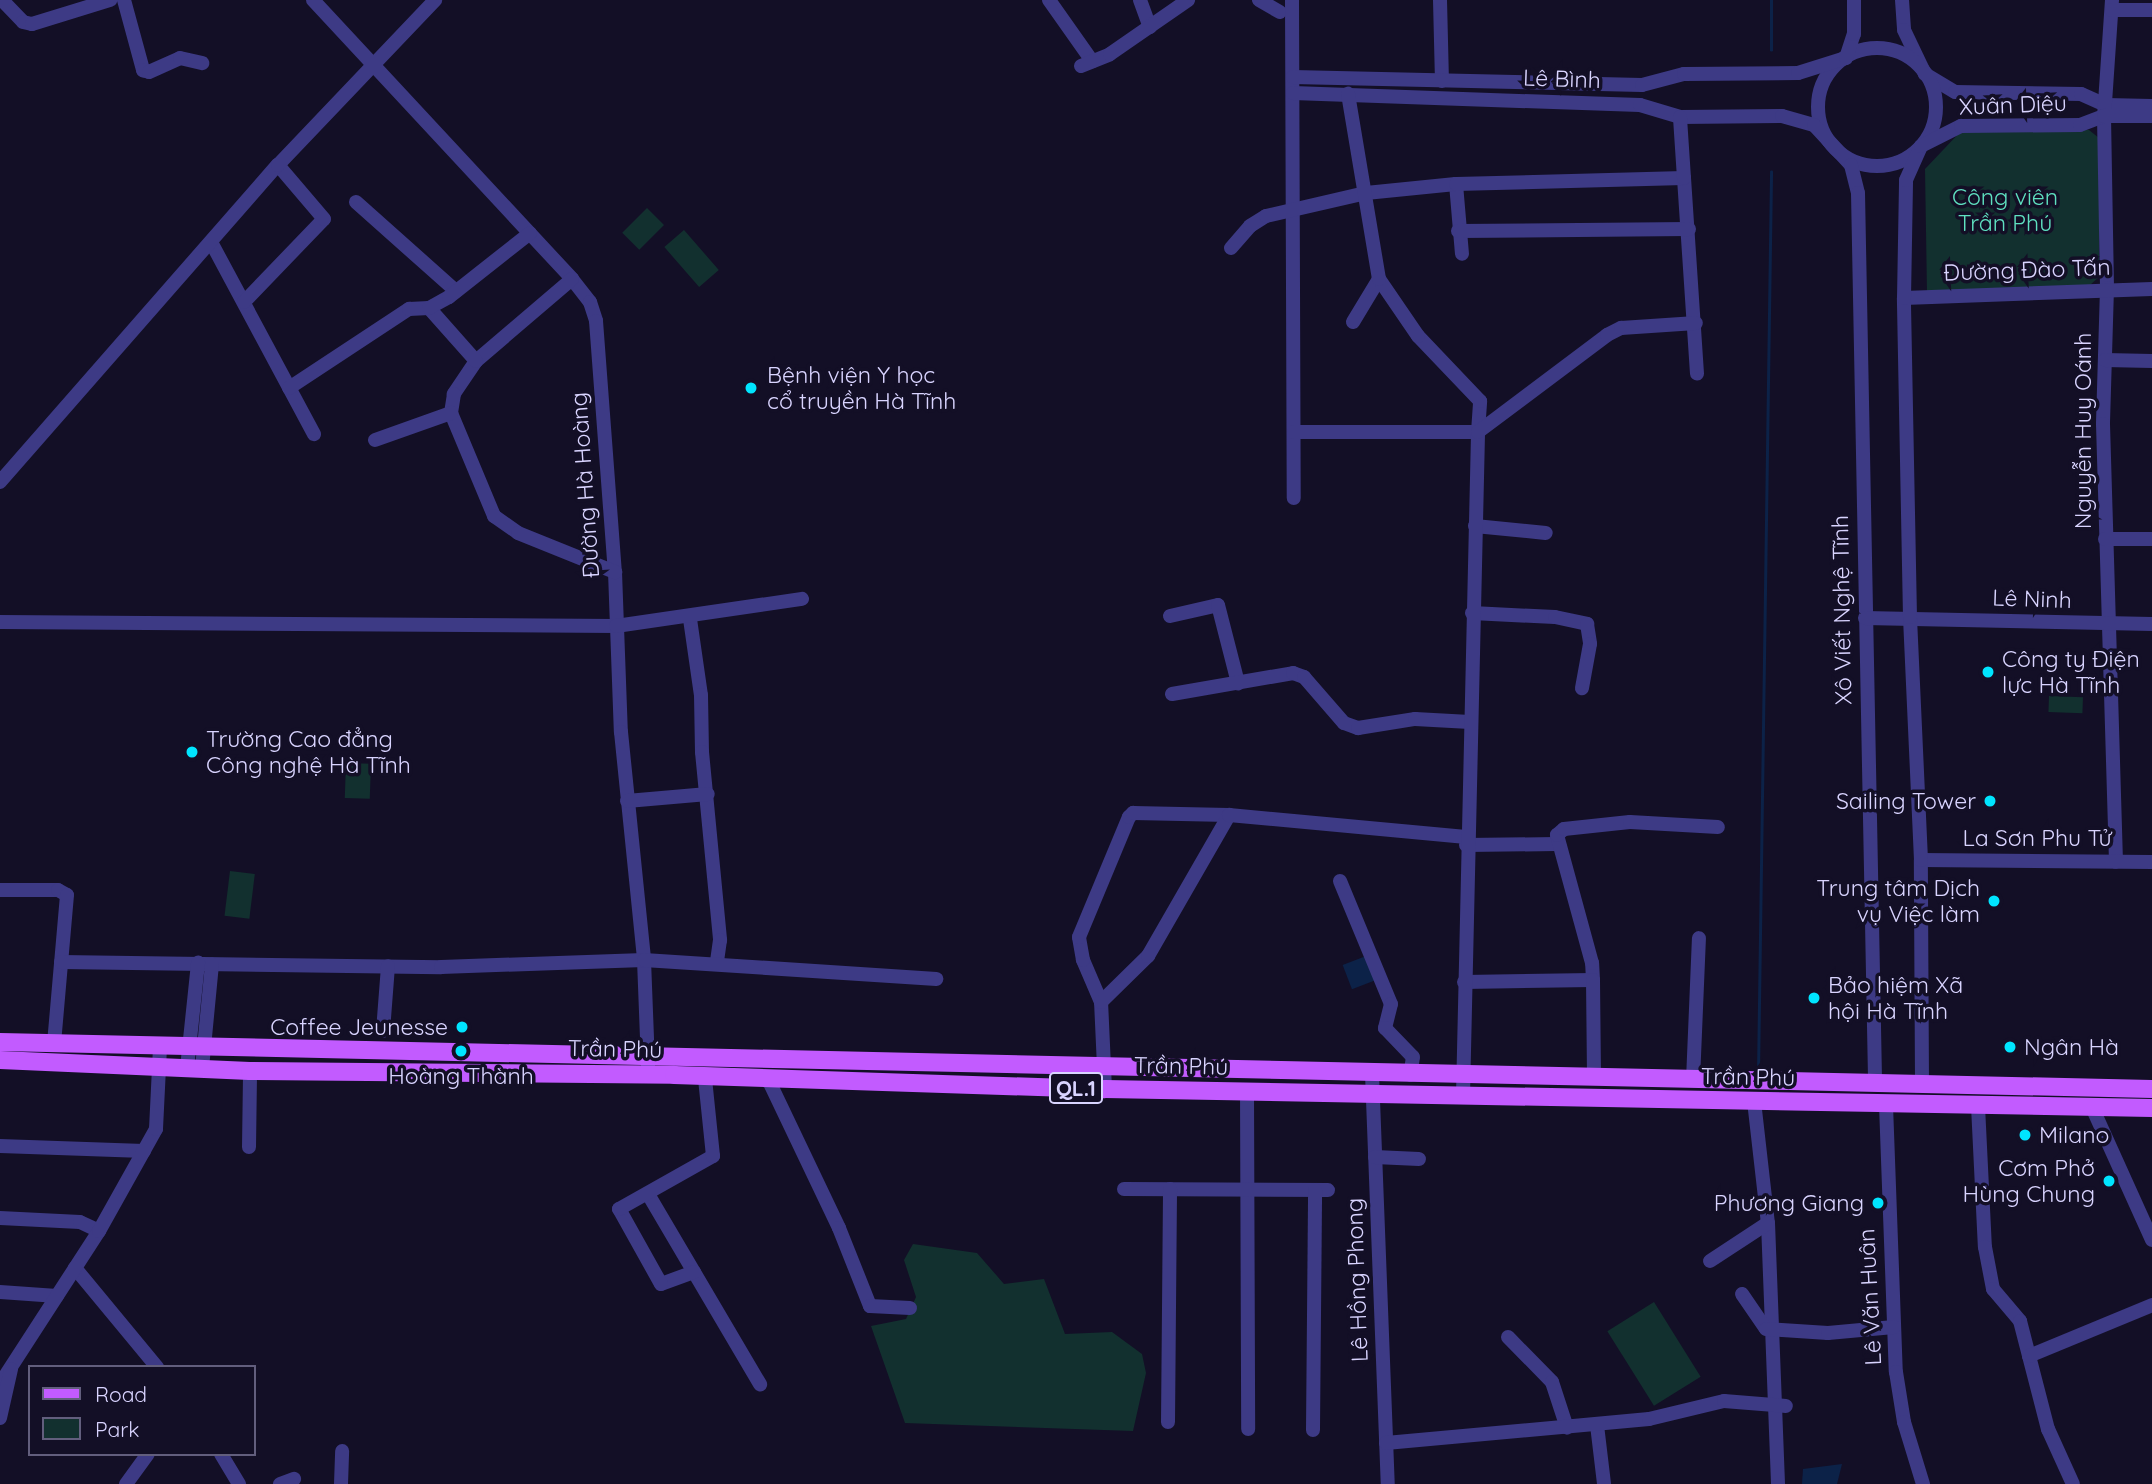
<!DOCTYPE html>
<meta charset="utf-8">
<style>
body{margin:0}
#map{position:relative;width:2152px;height:1484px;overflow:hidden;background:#130f26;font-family:Quicksand,sans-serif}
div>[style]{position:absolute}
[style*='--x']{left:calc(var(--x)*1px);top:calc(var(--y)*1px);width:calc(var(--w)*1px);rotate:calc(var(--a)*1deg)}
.green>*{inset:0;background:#12302f;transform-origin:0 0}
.water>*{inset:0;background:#0c2248;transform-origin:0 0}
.stream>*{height:2.5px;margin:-1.25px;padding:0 1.25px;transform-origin:1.25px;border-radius:1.25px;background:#0c2248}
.minor>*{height:14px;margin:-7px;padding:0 7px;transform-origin:7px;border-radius:7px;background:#3d3a85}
.minor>.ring{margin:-7px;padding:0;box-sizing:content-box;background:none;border:14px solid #3d3a85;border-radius:50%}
.major>*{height:18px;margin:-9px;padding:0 9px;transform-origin:9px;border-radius:9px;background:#c25bff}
.dots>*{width:19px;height:19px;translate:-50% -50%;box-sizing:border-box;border:4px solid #130f26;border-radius:50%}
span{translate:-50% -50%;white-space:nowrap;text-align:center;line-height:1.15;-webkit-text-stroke:7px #130f26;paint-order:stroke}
.shield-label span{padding:2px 5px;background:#130f26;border:2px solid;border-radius:5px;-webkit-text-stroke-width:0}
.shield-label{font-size:21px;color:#d9d4ff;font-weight:700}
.street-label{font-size:23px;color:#d9d4ff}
.park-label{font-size:23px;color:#5fe0c0}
.poi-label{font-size:23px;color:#d9d4ff}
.left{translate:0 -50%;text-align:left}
.right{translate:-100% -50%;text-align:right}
.legend{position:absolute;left:28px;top:1365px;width:228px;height:91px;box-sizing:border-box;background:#130f26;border:2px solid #625e7d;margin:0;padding:9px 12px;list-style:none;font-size:21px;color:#d9d4ff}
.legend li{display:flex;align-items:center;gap:14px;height:35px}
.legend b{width:35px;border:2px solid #625e7d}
</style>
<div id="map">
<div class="green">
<div style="clip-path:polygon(1962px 130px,2089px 130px,2099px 138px,2099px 277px,2090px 285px,1927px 292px,1925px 169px)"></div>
<div style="left:647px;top:208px;width:24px;height:35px;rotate:45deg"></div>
<div style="left:684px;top:230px;width:53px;height:26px;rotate:49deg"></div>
<div style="left:2049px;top:696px;width:34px;height:16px;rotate:2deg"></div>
<div style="left:346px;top:763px;width:25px;height:35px;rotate:2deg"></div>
<div style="left:230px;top:871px;width:25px;height:45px;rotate:7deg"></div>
<div style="clip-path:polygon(913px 1244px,977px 1253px,1004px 1284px,1044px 1279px,1065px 1334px,1112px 1332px,1142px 1354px,1146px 1373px,1133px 1431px,905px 1423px,871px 1326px,906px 1319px,916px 1297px,904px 1260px)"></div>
<div style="left:1654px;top:1302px;width:88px;height:55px;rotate:58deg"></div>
</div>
<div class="water">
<div style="left:1366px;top:956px;width:26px;height:25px;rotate:69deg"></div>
<div style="clip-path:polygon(1842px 1464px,1837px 1484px,1802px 1484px,1803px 1469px)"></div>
</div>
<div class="stream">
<div style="--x:1771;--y:50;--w:50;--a:-90"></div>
<div style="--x:1758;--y:1073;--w:901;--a:-89.17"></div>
</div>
<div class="minor">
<div style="--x:2;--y:0;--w:30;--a:46"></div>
<div style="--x:23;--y:22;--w:9;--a:13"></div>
<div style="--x:32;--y:24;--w:82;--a:-17.1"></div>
<div style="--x:124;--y:0;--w:73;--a:74.8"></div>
<div style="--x:143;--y:70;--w:6;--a:18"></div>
<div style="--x:149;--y:72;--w:34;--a:-24"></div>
<div style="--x:180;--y:58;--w:23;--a:13"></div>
<div style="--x:313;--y:0;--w:381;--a:47.1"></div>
<div style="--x:572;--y:279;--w:29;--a:52"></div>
<div style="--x:590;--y:302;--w:20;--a:72"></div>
<div style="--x:596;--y:321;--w:252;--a:85.7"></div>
<div style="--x:615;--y:572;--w:160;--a:87.9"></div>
<div style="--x:621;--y:732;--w:229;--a:84.2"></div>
<div style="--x:644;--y:960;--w:106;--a:87.8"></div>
<div style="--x:1049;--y:0;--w:75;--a:54.8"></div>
<div style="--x:1140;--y:0;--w:29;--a:70"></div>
<div style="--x:1259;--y:0;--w:24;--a:30"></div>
<div style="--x:1292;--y:0;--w:498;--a:89.8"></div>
<div style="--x:1440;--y:0;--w:81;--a:88.6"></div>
<div style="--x:1902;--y:0;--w:30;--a:86"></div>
<div style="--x:1904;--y:30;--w:49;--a:64.5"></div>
<div style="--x:1925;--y:74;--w:35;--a:31"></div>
<div style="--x:1955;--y:92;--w:126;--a:0.9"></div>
<div style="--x:2081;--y:94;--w:27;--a:24"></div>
<div style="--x:2106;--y:105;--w:46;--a:1.2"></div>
<div style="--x:2112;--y:0;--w:116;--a:93.9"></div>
<div style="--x:2104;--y:116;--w:172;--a:89"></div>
<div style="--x:2107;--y:288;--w:136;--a:91.7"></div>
<div style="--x:2103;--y:424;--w:438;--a:88.3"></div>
<div style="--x:2112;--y:10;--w:40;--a:0"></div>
<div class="ring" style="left:1818px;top:48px;width:104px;height:104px"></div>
<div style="--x:1081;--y:66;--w:31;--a:-22"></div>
<div style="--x:1110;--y:54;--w:95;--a:-34.7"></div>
<div style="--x:1293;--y:77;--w:349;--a:1.3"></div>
<div style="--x:1642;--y:85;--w:43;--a:-14.7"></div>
<div style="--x:1684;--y:74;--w:114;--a:-0.5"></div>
<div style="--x:1798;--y:73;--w:50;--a:-17.4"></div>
<div style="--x:1846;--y:58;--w:25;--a:-72"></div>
<div style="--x:1854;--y:34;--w:34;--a:-90"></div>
<div style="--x:1293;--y:93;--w:347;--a:2"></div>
<div style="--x:1640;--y:105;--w:42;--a:16.7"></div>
<div style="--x:1680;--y:117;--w:102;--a:-0.6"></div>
<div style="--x:1782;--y:116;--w:33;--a:16"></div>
<div style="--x:1814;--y:125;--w:54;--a:47.2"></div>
<div style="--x:1851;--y:165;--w:29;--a:76"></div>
<div style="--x:1858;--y:193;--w:889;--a:88.9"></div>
<div style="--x:1684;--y:178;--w:196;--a:86.2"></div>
<div style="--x:1456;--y:184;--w:70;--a:85.1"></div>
<div style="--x:356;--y:202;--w:134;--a:41.7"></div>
<div style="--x:1458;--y:231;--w:231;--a:-0.5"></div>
<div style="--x:211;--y:242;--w:218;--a:61.8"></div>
<div style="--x:1231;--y:248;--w:29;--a:-49"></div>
<div style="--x:1250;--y:226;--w:19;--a:-32"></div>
<div style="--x:1266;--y:216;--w:103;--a:-13"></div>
<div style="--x:1366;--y:193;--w:90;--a:-5.7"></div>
<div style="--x:1456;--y:184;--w:228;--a:-1.5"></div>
<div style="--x:1684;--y:178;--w:61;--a:-93.8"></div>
<div style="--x:572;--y:279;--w:126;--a:139.5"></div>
<div style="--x:476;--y:361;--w:40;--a:124"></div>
<div style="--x:454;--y:394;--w:19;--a:99"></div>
<div style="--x:451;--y:413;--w:112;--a:67.3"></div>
<div style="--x:494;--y:516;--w:29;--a:35"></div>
<div style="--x:518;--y:533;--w:105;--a:21.9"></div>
<div style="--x:1904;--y:298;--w:248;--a:-2.1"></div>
<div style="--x:244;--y:302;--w:115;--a:-46.1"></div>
<div style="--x:324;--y:219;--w:71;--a:-130.4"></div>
<div style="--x:429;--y:308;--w:71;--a:48.4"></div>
<div style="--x:1353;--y:322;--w:50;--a:-58.8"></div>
<div style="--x:2105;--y:360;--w:47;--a:1.2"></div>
<div style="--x:289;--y:388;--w:144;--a:-33.4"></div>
<div style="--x:409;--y:309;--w:20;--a:-3"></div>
<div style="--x:429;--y:308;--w:23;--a:-29"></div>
<div style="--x:449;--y:297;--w:103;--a:-38.3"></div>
<div style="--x:1294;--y:432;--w:184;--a:0"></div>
<div style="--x:1478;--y:432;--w:31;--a:-86"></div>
<div style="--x:1480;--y:401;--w:90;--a:-133.6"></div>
<div style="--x:1418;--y:336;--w:69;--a:-124.4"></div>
<div style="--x:1379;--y:279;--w:188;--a:-99.5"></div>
<div style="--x:375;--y:440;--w:81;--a:-19.6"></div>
<div style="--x:0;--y:482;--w:422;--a:-48.8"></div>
<div style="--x:278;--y:165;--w:228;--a:-46.4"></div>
<div style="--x:1475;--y:526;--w:71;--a:5.6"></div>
<div style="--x:2105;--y:539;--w:47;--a:0"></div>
<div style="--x:1472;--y:613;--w:83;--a:2.8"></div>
<div style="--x:1555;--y:617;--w:33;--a:12"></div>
<div style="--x:1587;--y:624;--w:20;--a:81"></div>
<div style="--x:1590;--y:644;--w:45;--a:100.3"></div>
<div style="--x:1170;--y:616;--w:49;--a:-12.9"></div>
<div style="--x:1218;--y:605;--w:81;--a:75.6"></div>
<div style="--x:1865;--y:618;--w:287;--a:1.2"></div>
<div style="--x:690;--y:619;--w:77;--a:81.8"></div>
<div style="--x:701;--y:695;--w:57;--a:89"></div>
<div style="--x:702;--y:752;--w:189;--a:84.5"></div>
<div style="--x:720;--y:940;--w:22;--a:98"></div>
<div style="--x:0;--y:622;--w:616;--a:0.37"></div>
<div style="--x:616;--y:626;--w:188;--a:-8.3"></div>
<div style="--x:1172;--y:694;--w:123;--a:-9.8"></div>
<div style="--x:1293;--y:673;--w:12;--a:20"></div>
<div style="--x:1304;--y:677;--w:61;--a:49"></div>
<div style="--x:1344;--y:723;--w:15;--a:20"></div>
<div style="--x:1358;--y:728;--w:58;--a:-9"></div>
<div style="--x:1415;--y:719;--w:55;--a:3.1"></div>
<div style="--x:627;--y:801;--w:81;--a:-4.9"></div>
<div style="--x:1466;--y:845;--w:90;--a:-0.6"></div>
<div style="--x:1921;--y:860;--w:231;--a:0.5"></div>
<div style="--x:1340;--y:881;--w:133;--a:67.5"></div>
<div style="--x:1391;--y:1004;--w:25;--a:104"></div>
<div style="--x:1385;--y:1028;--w:40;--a:46"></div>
<div style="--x:1413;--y:1057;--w:18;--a:99"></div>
<div style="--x:0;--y:890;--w:58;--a:0"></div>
<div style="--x:58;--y:890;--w:10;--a:29"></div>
<div style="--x:67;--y:895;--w:150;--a:95"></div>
<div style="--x:61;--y:962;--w:380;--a:0.8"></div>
<div style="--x:441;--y:967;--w:203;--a:-2"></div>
<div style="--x:644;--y:960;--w:293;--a:3.7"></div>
<div style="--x:1593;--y:980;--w:17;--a:-93"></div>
<div style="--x:1592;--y:963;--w:133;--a:-105.3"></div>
<div style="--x:1557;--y:835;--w:9;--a:-41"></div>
<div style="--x:1564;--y:829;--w:66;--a:-6.1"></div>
<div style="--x:1630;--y:822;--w:88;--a:3.3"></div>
<div style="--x:1464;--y:982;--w:129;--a:-0.9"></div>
<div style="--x:1593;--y:980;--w:98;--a:89.4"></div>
<div style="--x:1101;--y:1002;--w:46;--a:-113.2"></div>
<div style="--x:1083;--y:960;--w:23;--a:-100"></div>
<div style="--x:1079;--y:937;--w:130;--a:-67.4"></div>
<div style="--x:1129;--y:817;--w:6;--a:-45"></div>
<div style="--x:1133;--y:813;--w:96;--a:1.2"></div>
<div style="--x:383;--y:1031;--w:65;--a:-85.6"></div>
<div style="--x:187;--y:1068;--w:106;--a:-84"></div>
<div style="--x:202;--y:1068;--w:104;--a:-84.5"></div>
<div style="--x:1372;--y:1074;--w:410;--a:87.8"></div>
<div style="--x:768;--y:1079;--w:165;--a:64.5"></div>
<div style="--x:839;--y:1228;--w:84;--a:68.3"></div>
<div style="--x:870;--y:1306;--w:40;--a:2.9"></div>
<div style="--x:1693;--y:1080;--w:142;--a:-87.6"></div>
<div style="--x:1922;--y:1083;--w:223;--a:-90.3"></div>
<div style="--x:1921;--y:860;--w:243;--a:-92.6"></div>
<div style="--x:1910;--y:617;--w:319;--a:-91.1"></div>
<div style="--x:1904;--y:298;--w:118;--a:-89"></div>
<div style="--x:1906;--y:180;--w:37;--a:-66"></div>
<div style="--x:1921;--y:146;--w:45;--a:-26.6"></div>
<div style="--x:1961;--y:126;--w:119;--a:-0.5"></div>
<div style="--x:2080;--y:125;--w:26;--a:-21"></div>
<div style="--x:2104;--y:116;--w:48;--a:0"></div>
<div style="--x:1105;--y:1089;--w:87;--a:-92.6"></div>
<div style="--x:1101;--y:1002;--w:66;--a:-44.4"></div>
<div style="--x:1148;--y:956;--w:163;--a:-60.1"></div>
<div style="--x:1229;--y:815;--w:238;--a:5.3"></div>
<div style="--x:1247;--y:1091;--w:338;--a:89.8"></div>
<div style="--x:1463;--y:1095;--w:663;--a:-88.7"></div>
<div style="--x:1478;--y:432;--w:161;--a:-36.9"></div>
<div style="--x:1607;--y:335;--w:16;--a:-27"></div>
<div style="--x:1621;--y:328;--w:75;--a:-3.8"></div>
<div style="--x:1754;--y:1101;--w:123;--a:83.5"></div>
<div style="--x:1768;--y:1223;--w:261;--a:87.8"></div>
<div style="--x:1886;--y:1105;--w:267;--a:87.9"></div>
<div style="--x:1896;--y:1372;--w:51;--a:80.9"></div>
<div style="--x:1904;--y:1422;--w:65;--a:73"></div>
<div style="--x:1978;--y:1106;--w:141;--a:87.2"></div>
<div style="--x:1985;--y:1247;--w:43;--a:79.2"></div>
<div style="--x:1993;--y:1289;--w:42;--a:49.8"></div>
<div style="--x:2020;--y:1321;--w:112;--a:75.5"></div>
<div style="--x:2048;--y:1429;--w:60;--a:65.6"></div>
<div style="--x:2092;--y:1107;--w:146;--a:65.7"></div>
<div style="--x:0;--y:1146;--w:144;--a:2"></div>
<div style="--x:249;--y:1147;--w:76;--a:-89.2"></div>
<div style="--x:1375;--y:1157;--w:44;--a:2.6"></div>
<div style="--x:1124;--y:1189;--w:204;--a:0.3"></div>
<div style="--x:648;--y:1194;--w:221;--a:59.5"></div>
<div style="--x:0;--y:1218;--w:80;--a:2.9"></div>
<div style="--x:80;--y:1222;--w:21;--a:25"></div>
<div style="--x:1710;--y:1261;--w:69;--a:-33.2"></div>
<div style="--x:75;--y:1268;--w:129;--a:50.4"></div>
<div style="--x:694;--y:1272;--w:35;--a:160"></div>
<div style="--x:661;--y:1284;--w:86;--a:-119.2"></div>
<div style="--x:619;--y:1209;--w:108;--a:-29.4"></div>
<div style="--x:713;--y:1156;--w:78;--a:-95.9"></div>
<div style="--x:0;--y:1292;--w:57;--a:4"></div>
<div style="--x:1742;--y:1294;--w:42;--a:55.6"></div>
<div style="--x:1766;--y:1329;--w:62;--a:3.7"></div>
<div style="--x:1828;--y:1333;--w:66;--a:-5.2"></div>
<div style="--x:1508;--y:1337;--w:63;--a:45.6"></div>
<div style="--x:1552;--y:1382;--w:48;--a:71.9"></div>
<div style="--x:2029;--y:1356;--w:133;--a:-22.5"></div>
<div style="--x:0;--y:1384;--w:182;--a:-57.1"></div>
<div style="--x:99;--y:1231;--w:117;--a:-60.8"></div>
<div style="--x:156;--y:1129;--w:81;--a:-87.2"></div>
<div style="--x:0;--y:1418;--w:50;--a:-77.3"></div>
<div style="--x:1168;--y:1422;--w:233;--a:-89.5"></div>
<div style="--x:1597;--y:1425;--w:59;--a:83.2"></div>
<div style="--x:1313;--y:1430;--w:240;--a:-89.5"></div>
<div style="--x:1386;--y:1443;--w:264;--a:-5.2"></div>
<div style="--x:1649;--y:1419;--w:77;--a:-13.5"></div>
<div style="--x:1724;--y:1401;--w:62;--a:4.6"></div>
<div style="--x:221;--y:1454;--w:35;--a:59"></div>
<div style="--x:126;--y:1484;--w:37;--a:-54"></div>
<div style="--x:280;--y:1484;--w:15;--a:-20"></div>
<div style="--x:341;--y:1484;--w:33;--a:-88"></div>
</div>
<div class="major">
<div style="--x:0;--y:1042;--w:2153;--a:1.25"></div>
<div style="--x:0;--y:1060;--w:250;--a:2.5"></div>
<div style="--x:250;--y:1071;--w:424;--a:0.5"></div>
<div style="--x:674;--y:1075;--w:431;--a:1.9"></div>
<div style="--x:1105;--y:1089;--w:1047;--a:1.04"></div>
</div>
<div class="dots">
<div style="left:751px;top:388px;background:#00e5ff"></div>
<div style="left:1988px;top:672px;background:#00e5ff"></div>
<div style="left:192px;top:752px;background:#00e5ff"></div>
<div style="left:1990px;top:801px;background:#00e5ff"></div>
<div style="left:1994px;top:901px;background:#00e5ff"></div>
<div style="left:1814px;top:998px;background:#00e5ff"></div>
<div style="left:462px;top:1027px;background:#00e5ff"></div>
<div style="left:2010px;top:1047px;background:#00e5ff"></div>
<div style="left:461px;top:1051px;background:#00e5ff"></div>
<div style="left:2025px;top:1135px;background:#00e5ff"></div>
<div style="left:2109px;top:1181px;background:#00e5ff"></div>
<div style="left:1878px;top:1203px;background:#00e5ff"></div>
</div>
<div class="shield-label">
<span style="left:1076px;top:1088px">QL.1</span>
</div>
<div class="street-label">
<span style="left:1562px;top:79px;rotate:2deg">Lê Bình</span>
<span style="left:2013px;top:105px;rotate:-2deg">Xuân Diệu</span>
<span style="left:2027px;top:270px;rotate:-2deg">Đường Đào Tấn</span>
<span style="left:2083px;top:431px;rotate:-90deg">Nguyễn Huy Oánh</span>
<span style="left:585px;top:485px;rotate:-94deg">Đường Hà Hoàng</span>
<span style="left:2032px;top:599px;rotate:2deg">Lê Ninh</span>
<span style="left:1842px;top:610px;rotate:-91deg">Xô Viết Nghệ Tĩnh</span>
<span style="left:2037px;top:838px">La Sơn Phu Tử</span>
<span style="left:615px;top:1049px;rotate:1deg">Trần Phú</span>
<span style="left:1181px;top:1066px;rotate:1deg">Trần Phú</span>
<span style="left:1748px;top:1077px;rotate:1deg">Trần Phú</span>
<span style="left:1357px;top:1280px;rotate:-92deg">Lê Hồng Phong</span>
<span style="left:1870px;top:1297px;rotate:-93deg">Lê Văn Huân</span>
</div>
<div class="park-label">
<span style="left:2005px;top:210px">Công viên<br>Trần Phú</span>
</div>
<div class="poi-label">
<span class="left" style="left:767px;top:388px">Bệnh viện Y học<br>cổ truyền Hà Tĩnh</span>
<span class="left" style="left:2002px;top:672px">Công ty Điện<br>lực Hà Tĩnh</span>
<span class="left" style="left:206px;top:752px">Trường Cao đẳng<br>Công nghệ Hà Tĩnh</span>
<span class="right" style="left:1976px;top:801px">Sailing Tower</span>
<span class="right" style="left:1980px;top:901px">Trung tâm Dịch<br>vụ Việc làm</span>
<span class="left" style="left:1828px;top:998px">Bảo hiệm Xã<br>hội Hà Tĩnh</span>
<span class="right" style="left:448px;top:1027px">Coffee Jeunesse</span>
<span class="left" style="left:2024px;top:1047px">Ngân Hà</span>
<span style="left:461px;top:1076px">Hoàng Thành</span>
<span class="left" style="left:2039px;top:1135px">Milano</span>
<span class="right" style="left:2095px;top:1181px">Cơm Phở<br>Hùng Chung</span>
<span class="right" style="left:1864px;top:1203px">Phương Giang</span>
</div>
<ul class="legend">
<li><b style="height:9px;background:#c25bff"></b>Road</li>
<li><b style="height:19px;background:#12302f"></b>Park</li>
</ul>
</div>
